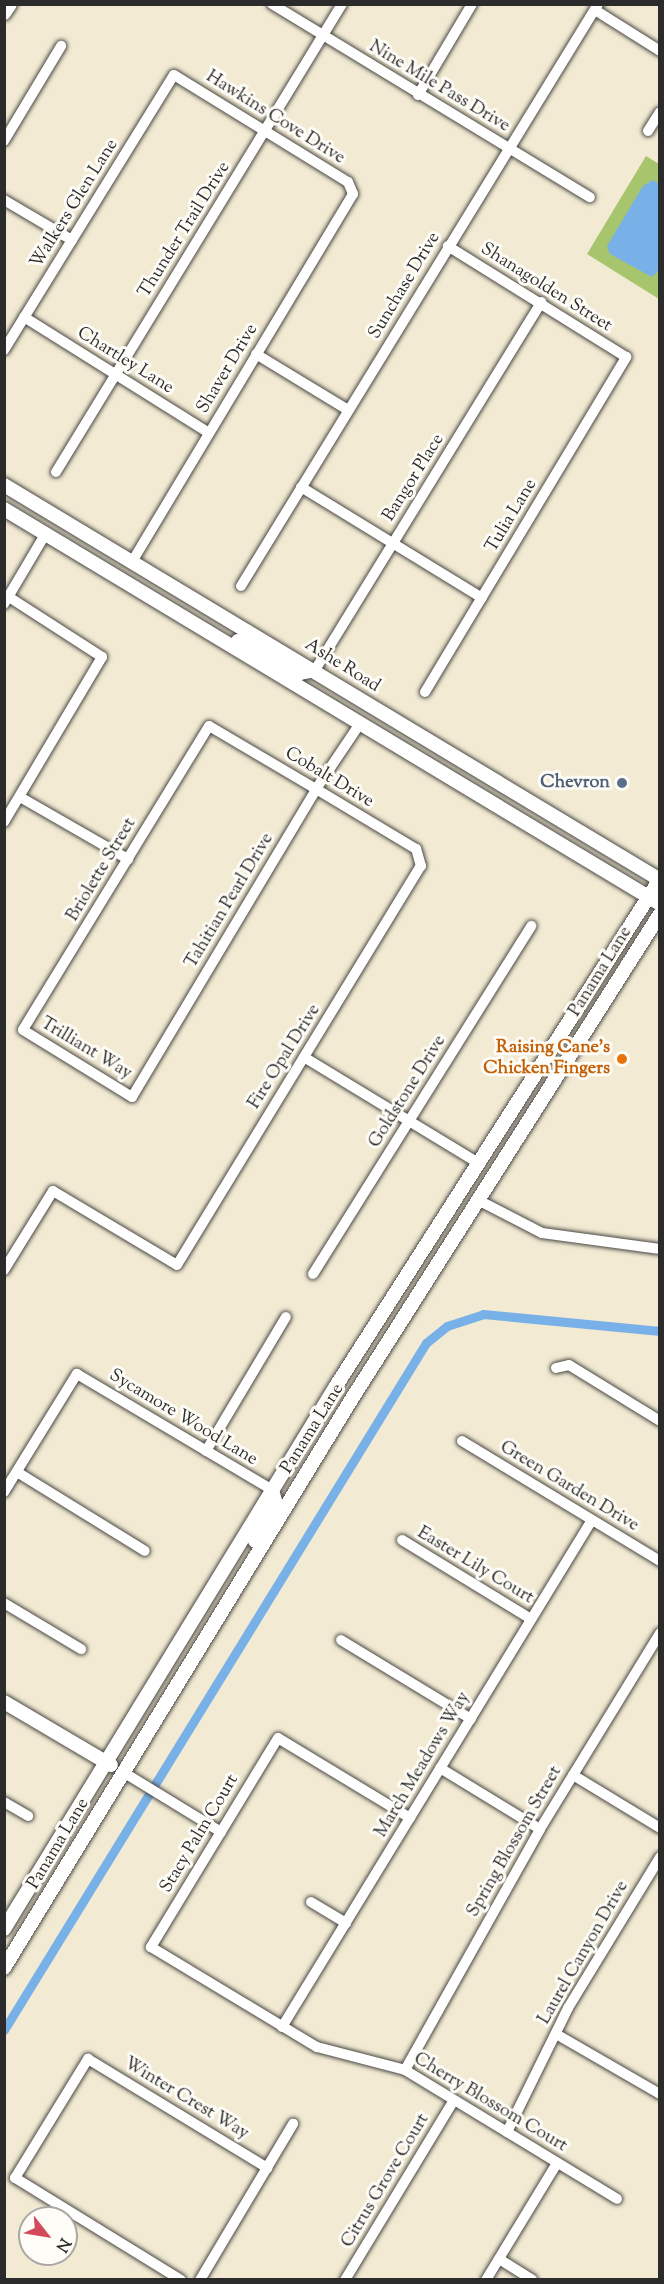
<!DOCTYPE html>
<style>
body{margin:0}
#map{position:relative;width:664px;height:2284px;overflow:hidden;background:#f3ead3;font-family:"Sorts Mill Goudy",serif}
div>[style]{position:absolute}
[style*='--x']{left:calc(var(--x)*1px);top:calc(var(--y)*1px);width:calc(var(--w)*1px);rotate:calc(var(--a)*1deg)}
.green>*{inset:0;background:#a6c56d}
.water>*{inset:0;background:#77b1e8}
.canal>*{height:9px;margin:-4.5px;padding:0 4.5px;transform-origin:4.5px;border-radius:4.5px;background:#77b1e8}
.roads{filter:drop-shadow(0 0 2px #494844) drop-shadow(0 0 2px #494844)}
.street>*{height:10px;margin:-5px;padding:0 5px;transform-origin:5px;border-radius:5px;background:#fff}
.secondary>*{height:14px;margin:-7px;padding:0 7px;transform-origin:7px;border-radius:7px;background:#fff}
.dots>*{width:16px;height:16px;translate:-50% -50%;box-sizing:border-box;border:3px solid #fdfcf7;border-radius:50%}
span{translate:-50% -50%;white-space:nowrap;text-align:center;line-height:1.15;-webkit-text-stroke:6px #fdfcf7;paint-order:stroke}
.street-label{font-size:18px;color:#2b2b2b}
.service-label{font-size:18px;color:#4e5e75;font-weight:700}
.right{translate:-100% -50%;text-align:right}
.food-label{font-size:18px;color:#c56008;font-weight:700}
.frame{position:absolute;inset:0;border:6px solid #2b2b2b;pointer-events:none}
.north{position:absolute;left:18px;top:2206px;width:60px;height:60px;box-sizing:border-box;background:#fdfcf7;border:2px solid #a9a8a5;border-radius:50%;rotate:121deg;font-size:16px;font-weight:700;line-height:24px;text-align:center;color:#2b2b2b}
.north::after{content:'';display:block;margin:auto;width:21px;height:27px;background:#d1495b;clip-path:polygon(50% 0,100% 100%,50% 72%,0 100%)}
</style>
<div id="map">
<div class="green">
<div style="clip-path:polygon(646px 156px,659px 164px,659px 299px,587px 254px)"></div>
</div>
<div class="water">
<div style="clip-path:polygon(653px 180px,659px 184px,660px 269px,652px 277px,610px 254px,607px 246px,643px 186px)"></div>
</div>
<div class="canal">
<div style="--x:4;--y:2030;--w:806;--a:-58.44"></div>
<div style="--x:426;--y:1343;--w:27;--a:-39"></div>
<div style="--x:447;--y:1326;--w:38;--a:-18"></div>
<div style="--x:483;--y:1314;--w:178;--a:5.5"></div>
</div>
<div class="roads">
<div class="street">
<div style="--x:272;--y:4;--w:372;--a:31.3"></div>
<div style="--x:595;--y:10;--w:77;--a:32.2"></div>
<div style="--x:418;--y:95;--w:106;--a:-59.3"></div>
<div style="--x:648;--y:131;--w:22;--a:-58"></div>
<div style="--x:4;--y:141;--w:111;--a:-59"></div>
<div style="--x:4;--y:200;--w:79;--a:30.5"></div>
<div style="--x:24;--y:317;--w:218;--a:32.1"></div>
<div style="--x:4;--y:350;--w:323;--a:-58.3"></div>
<div style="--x:174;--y:75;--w:204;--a:31.6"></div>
<div style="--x:348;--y:182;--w:13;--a:67"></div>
<div style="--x:353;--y:194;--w:429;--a:121"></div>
<div style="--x:256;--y:354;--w:108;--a:31.3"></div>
<div style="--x:56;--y:472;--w:548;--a:-58.57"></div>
<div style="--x:301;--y:487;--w:212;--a:31.5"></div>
<div style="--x:241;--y:586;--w:683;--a:-58.47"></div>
<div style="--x:4;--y:604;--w:82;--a:-59.4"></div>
<div style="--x:315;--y:670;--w:432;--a:-58.4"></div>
<div style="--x:425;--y:692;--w:391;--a:-59"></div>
<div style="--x:626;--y:357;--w:210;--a:-148.1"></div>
<div style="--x:20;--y:797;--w:125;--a:29.9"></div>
<div style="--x:4;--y:822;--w:192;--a:-59.3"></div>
<div style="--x:102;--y:657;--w:111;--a:-147.2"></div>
<div style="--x:304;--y:1057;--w:206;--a:31.3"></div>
<div style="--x:478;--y:1200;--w:72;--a:27.3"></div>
<div style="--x:542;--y:1233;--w:119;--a:7.7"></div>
<div style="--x:4;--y:1270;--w:93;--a:-58.2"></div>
<div style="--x:53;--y:1191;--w:144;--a:30.8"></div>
<div style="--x:177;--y:1265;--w:468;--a:-58.6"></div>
<div style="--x:421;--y:866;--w:18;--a:-106"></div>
<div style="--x:416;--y:849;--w:117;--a:-149"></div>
<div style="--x:316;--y:789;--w:124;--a:-149.5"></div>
<div style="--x:209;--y:726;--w:356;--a:121.5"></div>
<div style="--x:23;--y:1030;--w:128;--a:31.6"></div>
<div style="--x:132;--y:1097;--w:359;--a:-59.1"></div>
<div style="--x:316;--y:789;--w:77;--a:-56.1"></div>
<div style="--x:313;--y:1274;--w:411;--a:-57.9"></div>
<div style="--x:556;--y:1368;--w:13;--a:-13"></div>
<div style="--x:569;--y:1365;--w:107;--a:31.6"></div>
<div style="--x:462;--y:1441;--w:232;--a:31.2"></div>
<div style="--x:206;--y:1451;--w:156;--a:-59.2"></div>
<div style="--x:17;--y:1472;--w:150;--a:31.7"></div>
<div style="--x:4;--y:1492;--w:139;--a:-58.3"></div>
<div style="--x:77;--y:1374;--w:227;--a:30.7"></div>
<div style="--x:402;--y:1540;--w:151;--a:31.5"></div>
<div style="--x:4;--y:1603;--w:90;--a:30.9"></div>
<div style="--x:341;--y:1640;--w:152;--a:31.3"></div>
<div style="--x:440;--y:1768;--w:117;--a:31.4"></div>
<div style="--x:123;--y:1772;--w:115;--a:31.5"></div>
<div style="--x:573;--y:1775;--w:102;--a:31.3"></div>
<div style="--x:4;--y:1802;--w:28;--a:30"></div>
<div style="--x:410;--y:1818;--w:154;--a:-148.8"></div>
<div style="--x:278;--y:1738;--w:245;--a:121.3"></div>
<div style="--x:151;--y:1947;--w:194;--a:31.1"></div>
<div style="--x:317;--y:2047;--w:91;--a:14.6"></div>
<div style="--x:405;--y:2070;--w:248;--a:31.3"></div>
<div style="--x:311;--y:1902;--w:41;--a:31"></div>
<div style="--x:282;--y:2027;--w:594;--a:-58.56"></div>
<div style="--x:556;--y:2034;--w:120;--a:30"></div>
<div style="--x:405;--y:2070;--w:276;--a:-60.7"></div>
<div style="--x:540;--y:1829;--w:230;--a:-58.5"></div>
<div style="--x:507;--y:2132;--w:138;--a:-63.8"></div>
<div style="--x:568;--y:2008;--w:177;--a:-58.6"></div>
<div style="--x:499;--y:2259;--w:39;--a:32"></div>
<div style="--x:181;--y:2280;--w:195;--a:-148.4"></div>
<div style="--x:15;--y:2178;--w:140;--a:-58.5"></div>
<div style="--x:88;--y:2059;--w:210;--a:31.3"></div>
<div style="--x:200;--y:2280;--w:182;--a:-59.2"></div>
<div style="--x:345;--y:2280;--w:210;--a:-58.8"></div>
<div style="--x:486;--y:2280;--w:137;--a:-58.7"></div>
</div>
<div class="secondary">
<div style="--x:4;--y:13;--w:11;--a:-56"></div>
<div style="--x:4;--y:485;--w:766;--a:31.05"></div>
<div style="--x:4;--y:509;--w:766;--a:31.05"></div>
<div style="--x:238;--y:641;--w:70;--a:27.3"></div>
<div style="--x:300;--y:673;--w:15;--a:-11"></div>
<div style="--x:255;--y:1541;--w:43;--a:-60.4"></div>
<div style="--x:276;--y:1504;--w:15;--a:-106"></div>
<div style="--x:4;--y:1702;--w:124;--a:30.5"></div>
<div style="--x:4;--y:1929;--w:636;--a:-58.56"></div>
<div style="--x:336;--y:1386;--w:602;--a:-57.42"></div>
<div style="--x:4;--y:1968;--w:669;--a:-58.57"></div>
<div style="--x:353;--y:1397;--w:572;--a:-57.56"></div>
</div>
</div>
<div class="dots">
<div style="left:622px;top:783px;background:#5c6f8a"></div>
<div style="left:622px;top:1059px;background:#e8710a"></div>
</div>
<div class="street-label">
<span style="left:439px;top:87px;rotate:31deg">Nine Mile Pass Drive</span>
<span style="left:275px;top:118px;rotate:32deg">Hawkins Cove Drive</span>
<span style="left:75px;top:204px;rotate:-58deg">Walkers Glen Lane</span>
<span style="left:185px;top:230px;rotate:-58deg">Thunder Trail Drive</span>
<span style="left:405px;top:286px;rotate:-59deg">Sunchase Drive</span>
<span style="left:546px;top:288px;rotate:32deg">Shanagolden Street</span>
<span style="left:125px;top:361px;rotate:32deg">Chartley Lane</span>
<span style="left:228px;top:369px;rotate:-59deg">Shaver Drive</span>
<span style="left:414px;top:478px;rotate:-58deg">Bangor Place</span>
<span style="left:512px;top:516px;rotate:-59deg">Tulia Lane</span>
<span style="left:342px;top:666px;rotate:32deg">Ashe Road</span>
<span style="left:329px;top:778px;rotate:31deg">Cobalt Drive</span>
<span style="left:102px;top:870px;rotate:-59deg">Briolette Street</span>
<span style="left:230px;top:901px;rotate:-59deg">Tahitian Pearl Drive</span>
<span style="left:601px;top:972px;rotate:-58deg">Panama Lane</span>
<span style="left:86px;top:1049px;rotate:31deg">Trilliant Way</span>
<span style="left:285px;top:1057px;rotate:-58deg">Fire Opal Drive</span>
<span style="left:408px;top:1092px;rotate:-58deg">Goldstone Drive</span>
<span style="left:183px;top:1418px;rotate:31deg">Sycamore Wood Lane</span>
<span style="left:313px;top:1429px;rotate:-58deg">Panama Lane</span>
<span style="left:569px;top:1487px;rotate:31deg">Green Garden Drive</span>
<span style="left:475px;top:1566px;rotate:31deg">Easter Lily Court</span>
<span style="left:423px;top:1765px;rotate:-59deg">March Meadows Way</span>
<span style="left:200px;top:1834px;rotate:-59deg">Stacy Palm Court</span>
<span style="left:515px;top:1842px;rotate:-60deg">Spring Blossom Street</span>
<span style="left:59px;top:1844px;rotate:-59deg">Panama Lane</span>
<span style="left:584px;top:1953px;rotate:-60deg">Laurel Canyon Drive</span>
<span style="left:186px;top:2099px;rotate:31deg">Winter Crest Way</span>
<span style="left:490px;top:2103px;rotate:31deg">Cherry Blossom Court</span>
<span style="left:386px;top:2181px;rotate:-59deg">Citrus Grove Court</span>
</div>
<div class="service-label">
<span class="right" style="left:610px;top:783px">Chevron</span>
</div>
<div class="food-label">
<span class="right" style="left:610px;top:1059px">Raising Cane's<br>Chicken Fingers</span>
</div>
<div class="frame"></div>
<div class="north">N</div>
</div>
